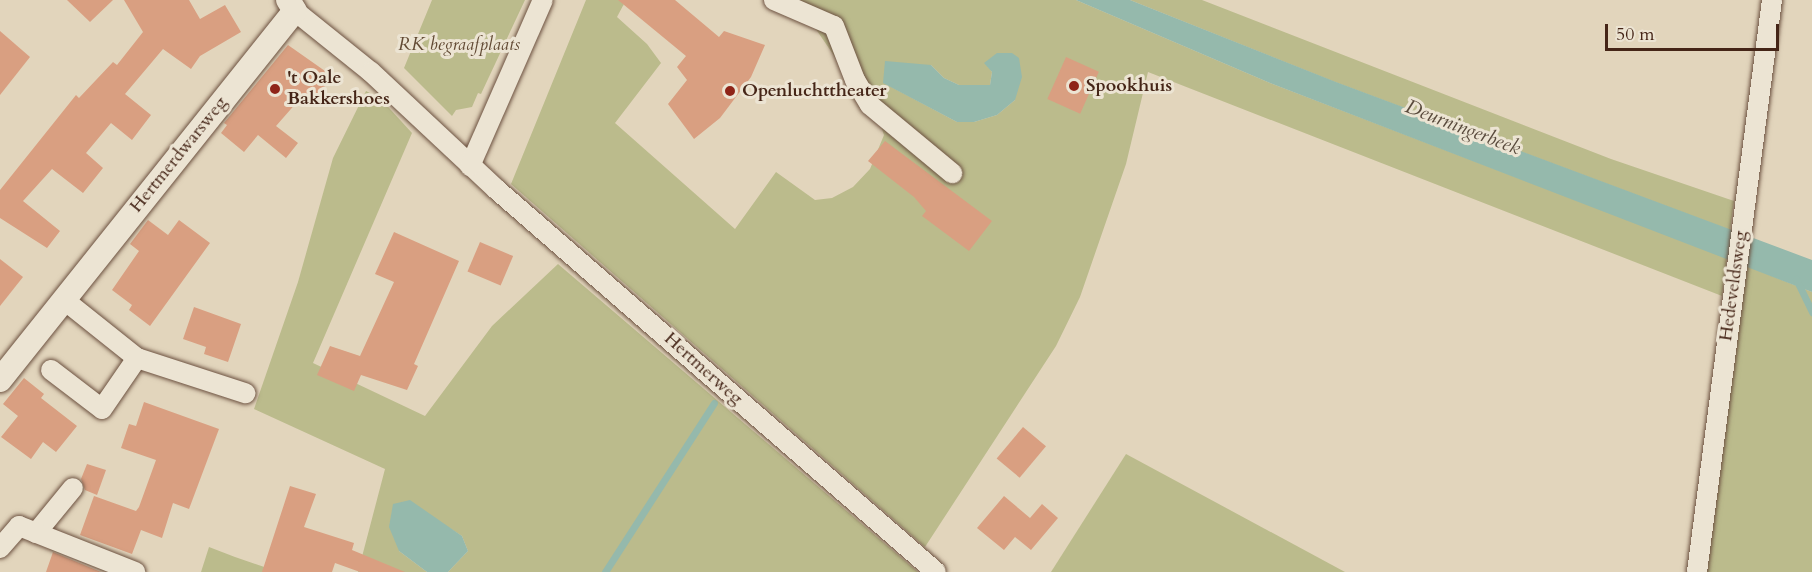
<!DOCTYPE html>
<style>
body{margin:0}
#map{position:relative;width:1812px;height:572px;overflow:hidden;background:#e2d5bc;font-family:Cardo,serif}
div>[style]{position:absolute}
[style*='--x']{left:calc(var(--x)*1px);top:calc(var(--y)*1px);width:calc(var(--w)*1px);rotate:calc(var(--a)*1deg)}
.green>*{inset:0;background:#bbbb8c}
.water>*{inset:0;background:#95b9ac}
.stream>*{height:7px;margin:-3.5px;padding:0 3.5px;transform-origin:3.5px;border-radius:3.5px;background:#95b9ac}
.building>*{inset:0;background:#d99f81;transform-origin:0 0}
.roads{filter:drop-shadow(0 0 2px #6c5140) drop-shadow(0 0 2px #6c5140)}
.minor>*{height:20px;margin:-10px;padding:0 10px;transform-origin:10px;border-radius:10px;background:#ece4d3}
.tertiary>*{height:24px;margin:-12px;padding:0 12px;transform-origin:12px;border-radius:12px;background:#ece4d3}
.dots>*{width:16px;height:16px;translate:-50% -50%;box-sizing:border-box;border:3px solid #ece4d3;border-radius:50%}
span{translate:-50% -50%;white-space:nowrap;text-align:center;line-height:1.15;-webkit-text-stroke:6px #ece4d3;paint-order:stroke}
.park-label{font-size:18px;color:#624a34;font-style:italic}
.poi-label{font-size:18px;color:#452517;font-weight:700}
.left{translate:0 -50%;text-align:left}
.street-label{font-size:18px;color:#452517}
.water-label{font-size:20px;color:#594a3c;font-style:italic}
.scale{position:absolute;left:1605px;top:24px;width:174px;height:27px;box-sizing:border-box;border:3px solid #452517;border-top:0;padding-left:8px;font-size:18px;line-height:21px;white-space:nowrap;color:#452517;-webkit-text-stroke:4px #ece4d3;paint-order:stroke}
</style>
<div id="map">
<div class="green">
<div style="clip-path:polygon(432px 0,525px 0,481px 94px,478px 93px,472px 107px,456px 110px,452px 116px,404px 68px)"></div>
<div style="clip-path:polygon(evenodd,586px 0,626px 0,617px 17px,647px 44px,661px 63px,615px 123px,735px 229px,776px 172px,815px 200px,832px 198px,853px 187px,870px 169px,884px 135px,880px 123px,796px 0,1076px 0,1270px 83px,1727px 258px,1722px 296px,1148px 72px,1126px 164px,1080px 297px,1056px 346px,925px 547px,511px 184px,586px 0,985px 62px,1015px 100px,997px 115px,974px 122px,957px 122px,884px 83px,931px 65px,944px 78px,959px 85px,990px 85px,992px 72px,985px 62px)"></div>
<div style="clip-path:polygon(1130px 0,1202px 0,1611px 159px,1734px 201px,1730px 230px,1335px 82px)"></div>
<div style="clip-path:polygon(366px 91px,380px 98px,412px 133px,313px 363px,425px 416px,492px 326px,558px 264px,918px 572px,448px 572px,468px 551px,462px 536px,429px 515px,399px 551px,427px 572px,358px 572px,385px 469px,254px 409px,298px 282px,333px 158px)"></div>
<div style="clip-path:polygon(1747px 266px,1812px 292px,1812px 572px,1707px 572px)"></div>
<div style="clip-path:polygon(1126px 454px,1345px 572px,1051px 572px)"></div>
<div style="clip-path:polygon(209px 547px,235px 557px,279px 572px,201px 572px)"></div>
</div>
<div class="water">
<div style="clip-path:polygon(1076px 0,1130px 0,1336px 82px,1812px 260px,1812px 292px,1270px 83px)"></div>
<div style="clip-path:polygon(997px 53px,1012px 53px,1019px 58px,1022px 77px,1015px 100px,997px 115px,974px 122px,957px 122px,883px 83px,885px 61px,931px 65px,944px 78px,959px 85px,990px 85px,992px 72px,984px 63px)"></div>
<div style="clip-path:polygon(410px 500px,462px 536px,468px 551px,448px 572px,427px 572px,399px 551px,389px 527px,393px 504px)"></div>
</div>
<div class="stream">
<div style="--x:1796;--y:279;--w:37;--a:64"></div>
<div style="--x:605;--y:572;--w:201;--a:-57.2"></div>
</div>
<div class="building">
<div style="clip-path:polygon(67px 0,113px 0,90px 22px)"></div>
<div style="clip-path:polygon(124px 0,189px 0,200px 19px,225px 5px,241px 32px,200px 56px,191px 69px,163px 49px,125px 94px,151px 115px,132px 140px,111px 123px,86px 153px,103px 168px,83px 193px,52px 169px,23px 201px,60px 231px,47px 248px,0 218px,0 190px,76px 95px,79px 98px,113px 62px,117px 65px,143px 32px)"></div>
<div style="clip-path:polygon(618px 0,675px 0,719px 37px,724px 31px,765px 45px,751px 77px,720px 118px,694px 139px,668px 104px,687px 80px,677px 67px,686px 56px)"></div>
<div style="clip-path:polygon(0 31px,30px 57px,0 95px)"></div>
<div style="clip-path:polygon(288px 45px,325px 71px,325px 86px,313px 100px,305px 93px,276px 126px,298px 143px,286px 158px,258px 135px,244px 152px,221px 133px,227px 125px,224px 123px)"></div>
<div style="left:1066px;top:57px;width:36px;height:46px;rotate:24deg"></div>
<div style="clip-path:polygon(885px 141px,992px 221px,969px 251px,922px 216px,926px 211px,914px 197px,868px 161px)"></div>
<div style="clip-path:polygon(148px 220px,168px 235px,179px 220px,210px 243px,150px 326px,129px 310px,132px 305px,112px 290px,139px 251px,130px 244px)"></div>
<div style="clip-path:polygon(394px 232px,459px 261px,414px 364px,418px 366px,407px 390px,361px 375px,354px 391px,317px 375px,330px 346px,360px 356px,394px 282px,375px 274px)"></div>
<div style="left:480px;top:242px;width:36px;height:32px;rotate:23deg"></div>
<div style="clip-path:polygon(0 259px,23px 277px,0 306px)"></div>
<div style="clip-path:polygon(194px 307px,241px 324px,228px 362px,204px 354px,206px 347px,183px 339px)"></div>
<div style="clip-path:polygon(24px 378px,44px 394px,41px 398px,77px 426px,56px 452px,43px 442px,31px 459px,1px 437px,18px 416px,3px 404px)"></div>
<div style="clip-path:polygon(144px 402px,219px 429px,189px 509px,173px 503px,162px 538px,141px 530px,132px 554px,80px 535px,94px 496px,136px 511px,139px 507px,156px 460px,121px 448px,129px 424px,136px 426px)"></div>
<div style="left:1023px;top:427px;width:30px;height:41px;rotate:40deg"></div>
<div style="clip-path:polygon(87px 464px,106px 470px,97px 495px,85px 490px,81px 479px)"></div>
<div style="clip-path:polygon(290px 486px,316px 494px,304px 527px,354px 543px,352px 550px,405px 572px,360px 572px,335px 563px,332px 572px,262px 572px)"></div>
<div style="clip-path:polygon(1004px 496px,1030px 518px,1042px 504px,1058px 518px,1031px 550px,1015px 537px,1004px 550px,977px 528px)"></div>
<div style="clip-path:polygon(53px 552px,101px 572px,46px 572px)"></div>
</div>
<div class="roads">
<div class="minor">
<div style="--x:774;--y:0;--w:65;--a:23.4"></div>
<div style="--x:834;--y:26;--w:58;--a:68.7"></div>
<div style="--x:855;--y:80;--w:29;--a:59"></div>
<div style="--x:870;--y:105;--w:107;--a:39.7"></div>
<div style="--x:295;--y:11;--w:97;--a:38.8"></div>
<div style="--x:371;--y:72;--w:171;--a:43.1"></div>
<div style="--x:496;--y:189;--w:583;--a:41.04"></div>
<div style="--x:470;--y:166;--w:181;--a:-66.3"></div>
<div style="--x:63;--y:299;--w:95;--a:38.6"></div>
<div style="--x:137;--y:358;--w:114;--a:18"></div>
<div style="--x:51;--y:370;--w:64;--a:37.4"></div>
<div style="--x:102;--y:409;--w:62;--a:-55.5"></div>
<div style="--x:36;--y:533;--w:58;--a:-50.6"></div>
<div style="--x:0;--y:548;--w:29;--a:-49"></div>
<div style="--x:19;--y:526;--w:125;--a:21.6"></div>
<div style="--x:1697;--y:572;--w:577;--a:-82.53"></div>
</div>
<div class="tertiary">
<div style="--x:0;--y:380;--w:472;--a:-51.4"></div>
<div style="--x:295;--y:11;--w:13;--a:-122"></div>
</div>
</div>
<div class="dots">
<div style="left:1074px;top:86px;background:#8f2418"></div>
<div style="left:275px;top:89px;background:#8f2418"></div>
<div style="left:730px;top:91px;background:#8f2418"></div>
</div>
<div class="park-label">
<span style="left:459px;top:45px">RK begraafplaats</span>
</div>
<div class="poi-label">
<span class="left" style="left:287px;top:89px">'t Oale<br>Bakkershoes</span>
<span class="left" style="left:1086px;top:86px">Spookhuis</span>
<span class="left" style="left:742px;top:91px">Openluchttheater</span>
</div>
<div class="street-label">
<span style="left:179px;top:155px;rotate:-51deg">Hertmerdwarsweg</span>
<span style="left:1734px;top:286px;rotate:-82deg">Hedeveldsweg</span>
<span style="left:703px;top:369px;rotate:42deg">Hertmerweg</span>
</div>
<div class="water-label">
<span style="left:1463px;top:127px;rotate:21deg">Deurningerbeek</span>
</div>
<div class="scale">50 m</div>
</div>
